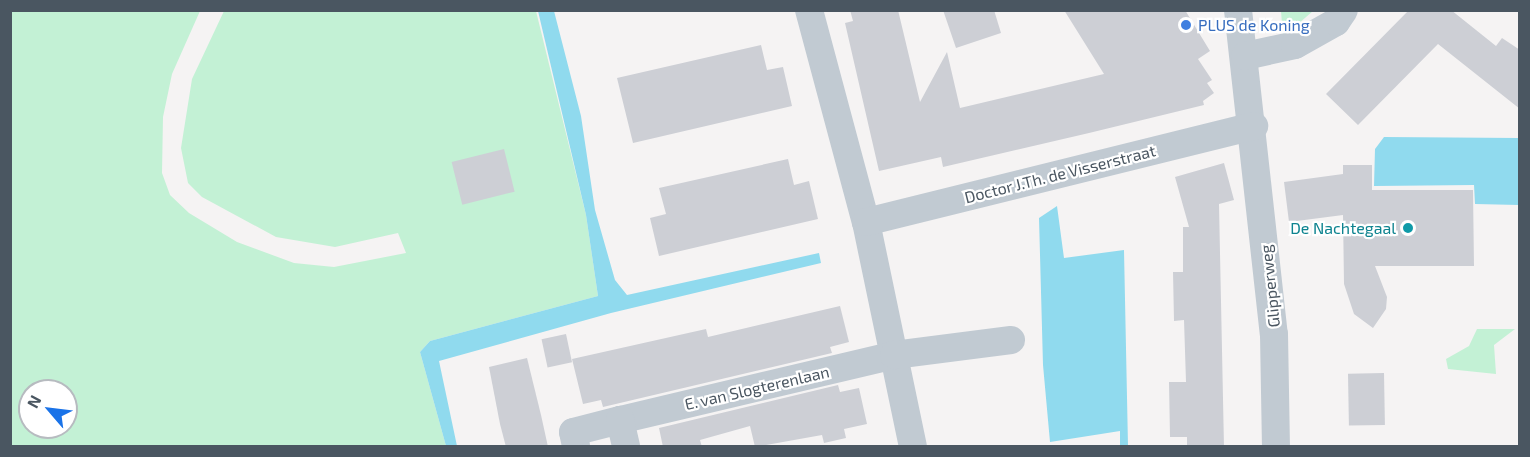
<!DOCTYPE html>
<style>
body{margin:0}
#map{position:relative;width:1530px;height:457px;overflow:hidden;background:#f5f3f3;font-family:"Exo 2",sans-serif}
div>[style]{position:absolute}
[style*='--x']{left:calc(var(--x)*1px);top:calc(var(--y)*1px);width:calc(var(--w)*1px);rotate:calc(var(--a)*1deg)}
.green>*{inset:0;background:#c3f1d5}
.water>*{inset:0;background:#90daee}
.building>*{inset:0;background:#cdcfd5;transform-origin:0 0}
.minor>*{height:28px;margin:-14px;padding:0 14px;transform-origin:14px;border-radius:14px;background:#c1cad2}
.dots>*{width:16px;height:16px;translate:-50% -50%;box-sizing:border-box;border:3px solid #fff;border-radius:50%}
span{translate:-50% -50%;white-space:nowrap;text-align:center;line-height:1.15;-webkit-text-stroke:4.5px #fff;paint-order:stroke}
.shop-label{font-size:16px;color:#366cbe}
.left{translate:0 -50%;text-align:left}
.street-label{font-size:16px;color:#4a5661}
.culture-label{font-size:16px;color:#0d838f}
.right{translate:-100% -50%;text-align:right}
.frame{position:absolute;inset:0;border:12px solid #4a5661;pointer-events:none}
.north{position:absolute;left:18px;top:379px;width:60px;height:60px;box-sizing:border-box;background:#fff;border:2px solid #b7bbc0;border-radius:50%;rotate:298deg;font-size:16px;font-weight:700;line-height:24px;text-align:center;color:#4a5661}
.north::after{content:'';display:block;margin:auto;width:21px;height:27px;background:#1a73e8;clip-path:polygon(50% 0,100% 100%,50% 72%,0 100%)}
</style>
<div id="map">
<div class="green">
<div style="clip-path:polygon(evenodd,10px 11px,200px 11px,172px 74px,163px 117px,162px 173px,170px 195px,189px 213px,237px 242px,294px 263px,334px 267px,406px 253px,398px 233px,335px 247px,276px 237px,202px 197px,188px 183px,181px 148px,192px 79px,224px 11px,536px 11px,586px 215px,598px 296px,430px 341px,420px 352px,446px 446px,11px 446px,10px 11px,30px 391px,66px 391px,66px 427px,30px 427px,30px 391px)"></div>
<div style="clip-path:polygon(1281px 11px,1313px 11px,1283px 37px)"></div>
<div style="clip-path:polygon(1477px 329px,1515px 329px,1494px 345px,1496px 374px,1448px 369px,1446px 359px,1469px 346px)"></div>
</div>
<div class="water">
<div style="clip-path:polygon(538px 11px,554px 11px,581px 116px,595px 210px,615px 280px,627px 295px,819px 253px,821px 263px,611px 313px,439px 361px,457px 446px,446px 446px,420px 352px,430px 341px,598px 296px,586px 215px)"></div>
<div style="clip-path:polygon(1384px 137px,1519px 138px,1519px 205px,1475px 204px,1474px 185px,1374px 186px,1375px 149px)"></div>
<div style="clip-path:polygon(1057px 206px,1064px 258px,1124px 250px,1128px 446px,1120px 446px,1120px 431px,1050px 442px,1043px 365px,1039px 218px)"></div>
</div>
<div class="building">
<div style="clip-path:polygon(850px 10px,898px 10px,920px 102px,947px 52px,960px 108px,1104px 74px,1064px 10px,1185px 10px,1210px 51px,1198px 59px,1212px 80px,1207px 83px,1214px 93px,1203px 101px,1204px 105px,1089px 133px,943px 167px,941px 157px,879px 171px,845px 23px,853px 21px)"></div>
<div style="clip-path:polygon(943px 10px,994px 10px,1001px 33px,956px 48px)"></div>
<div style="clip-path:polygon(1409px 10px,1451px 10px,1496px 46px,1502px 38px,1520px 50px,1520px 109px,1438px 44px,1358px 125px,1326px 94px)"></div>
<div style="clip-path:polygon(761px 45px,767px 70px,783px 67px,792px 106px,633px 143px,617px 78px)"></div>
<div style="left:504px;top:149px;width:44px;height:54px;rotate:76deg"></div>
<div style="clip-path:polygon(788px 159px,794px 185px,809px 181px,818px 219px,659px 256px,650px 218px,666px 214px,659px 188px)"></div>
<div style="clip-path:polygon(1224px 163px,1234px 200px,1219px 204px,1224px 447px,1187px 447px,1187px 437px,1170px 437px,1169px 382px,1186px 382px,1184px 320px,1174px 321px,1173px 272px,1183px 272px,1183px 227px,1189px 227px,1175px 177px)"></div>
<div style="clip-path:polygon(1343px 165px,1372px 165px,1372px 190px,1473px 190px,1474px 266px,1375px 266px,1387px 297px,1386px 309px,1373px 328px,1354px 314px,1344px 284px,1343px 215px,1289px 222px,1284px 182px,1343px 174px)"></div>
<div style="clip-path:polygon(840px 306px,849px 342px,830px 347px,832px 353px,603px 407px,601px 400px,583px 404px,572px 359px,706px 329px,708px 337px)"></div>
<div style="left:566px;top:334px;width:29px;height:25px;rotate:78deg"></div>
<div style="clip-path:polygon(527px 358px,541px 415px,548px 447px,506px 447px,500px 424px,489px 367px)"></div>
<div style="left:1384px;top:373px;width:52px;height:36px;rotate:89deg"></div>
<div style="clip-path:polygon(838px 385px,840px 392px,859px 388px,867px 424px,844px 429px,846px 438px,824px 443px,822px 435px,755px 447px,750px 426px,700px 440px,702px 447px,663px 447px,659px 428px)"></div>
</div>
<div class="minor">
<div style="--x:809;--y:10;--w:220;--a:75"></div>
<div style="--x:866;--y:222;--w:229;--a:78.2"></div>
<div style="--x:1238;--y:10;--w:326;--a:83.7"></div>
<div style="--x:1274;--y:334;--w:112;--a:89"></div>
<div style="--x:1245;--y:56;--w:51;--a:-12.4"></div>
<div style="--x:1295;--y:45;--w:47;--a:-29.3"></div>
<div style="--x:1336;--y:22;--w:14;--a:-56"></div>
<div style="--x:866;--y:222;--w:400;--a:-13.9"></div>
<div style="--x:620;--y:420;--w:282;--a:-13.3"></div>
<div style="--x:894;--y:355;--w:118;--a:-7.3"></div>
<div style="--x:576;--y:446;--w:14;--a:-102"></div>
<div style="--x:573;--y:432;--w:49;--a:-14.3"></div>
<div style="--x:620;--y:420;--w:27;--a:77"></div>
</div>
<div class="dots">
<div style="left:1186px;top:25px;background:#3f7fe0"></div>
<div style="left:1408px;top:228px;background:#0f9aa8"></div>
</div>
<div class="shop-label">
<span class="left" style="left:1198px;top:25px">PLUS de Koning</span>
</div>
<div class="street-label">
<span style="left:1060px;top:174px;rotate:-14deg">Doctor J.Th. de Visserstraat</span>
<span style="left:1270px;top:286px;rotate:-96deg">Glipperweg</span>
<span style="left:757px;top:388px;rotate:-13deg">E. van Slogterenlaan</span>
</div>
<div class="culture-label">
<span class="right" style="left:1396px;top:228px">De Nachtegaal</span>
</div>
<div class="frame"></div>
<div class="north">N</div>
</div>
